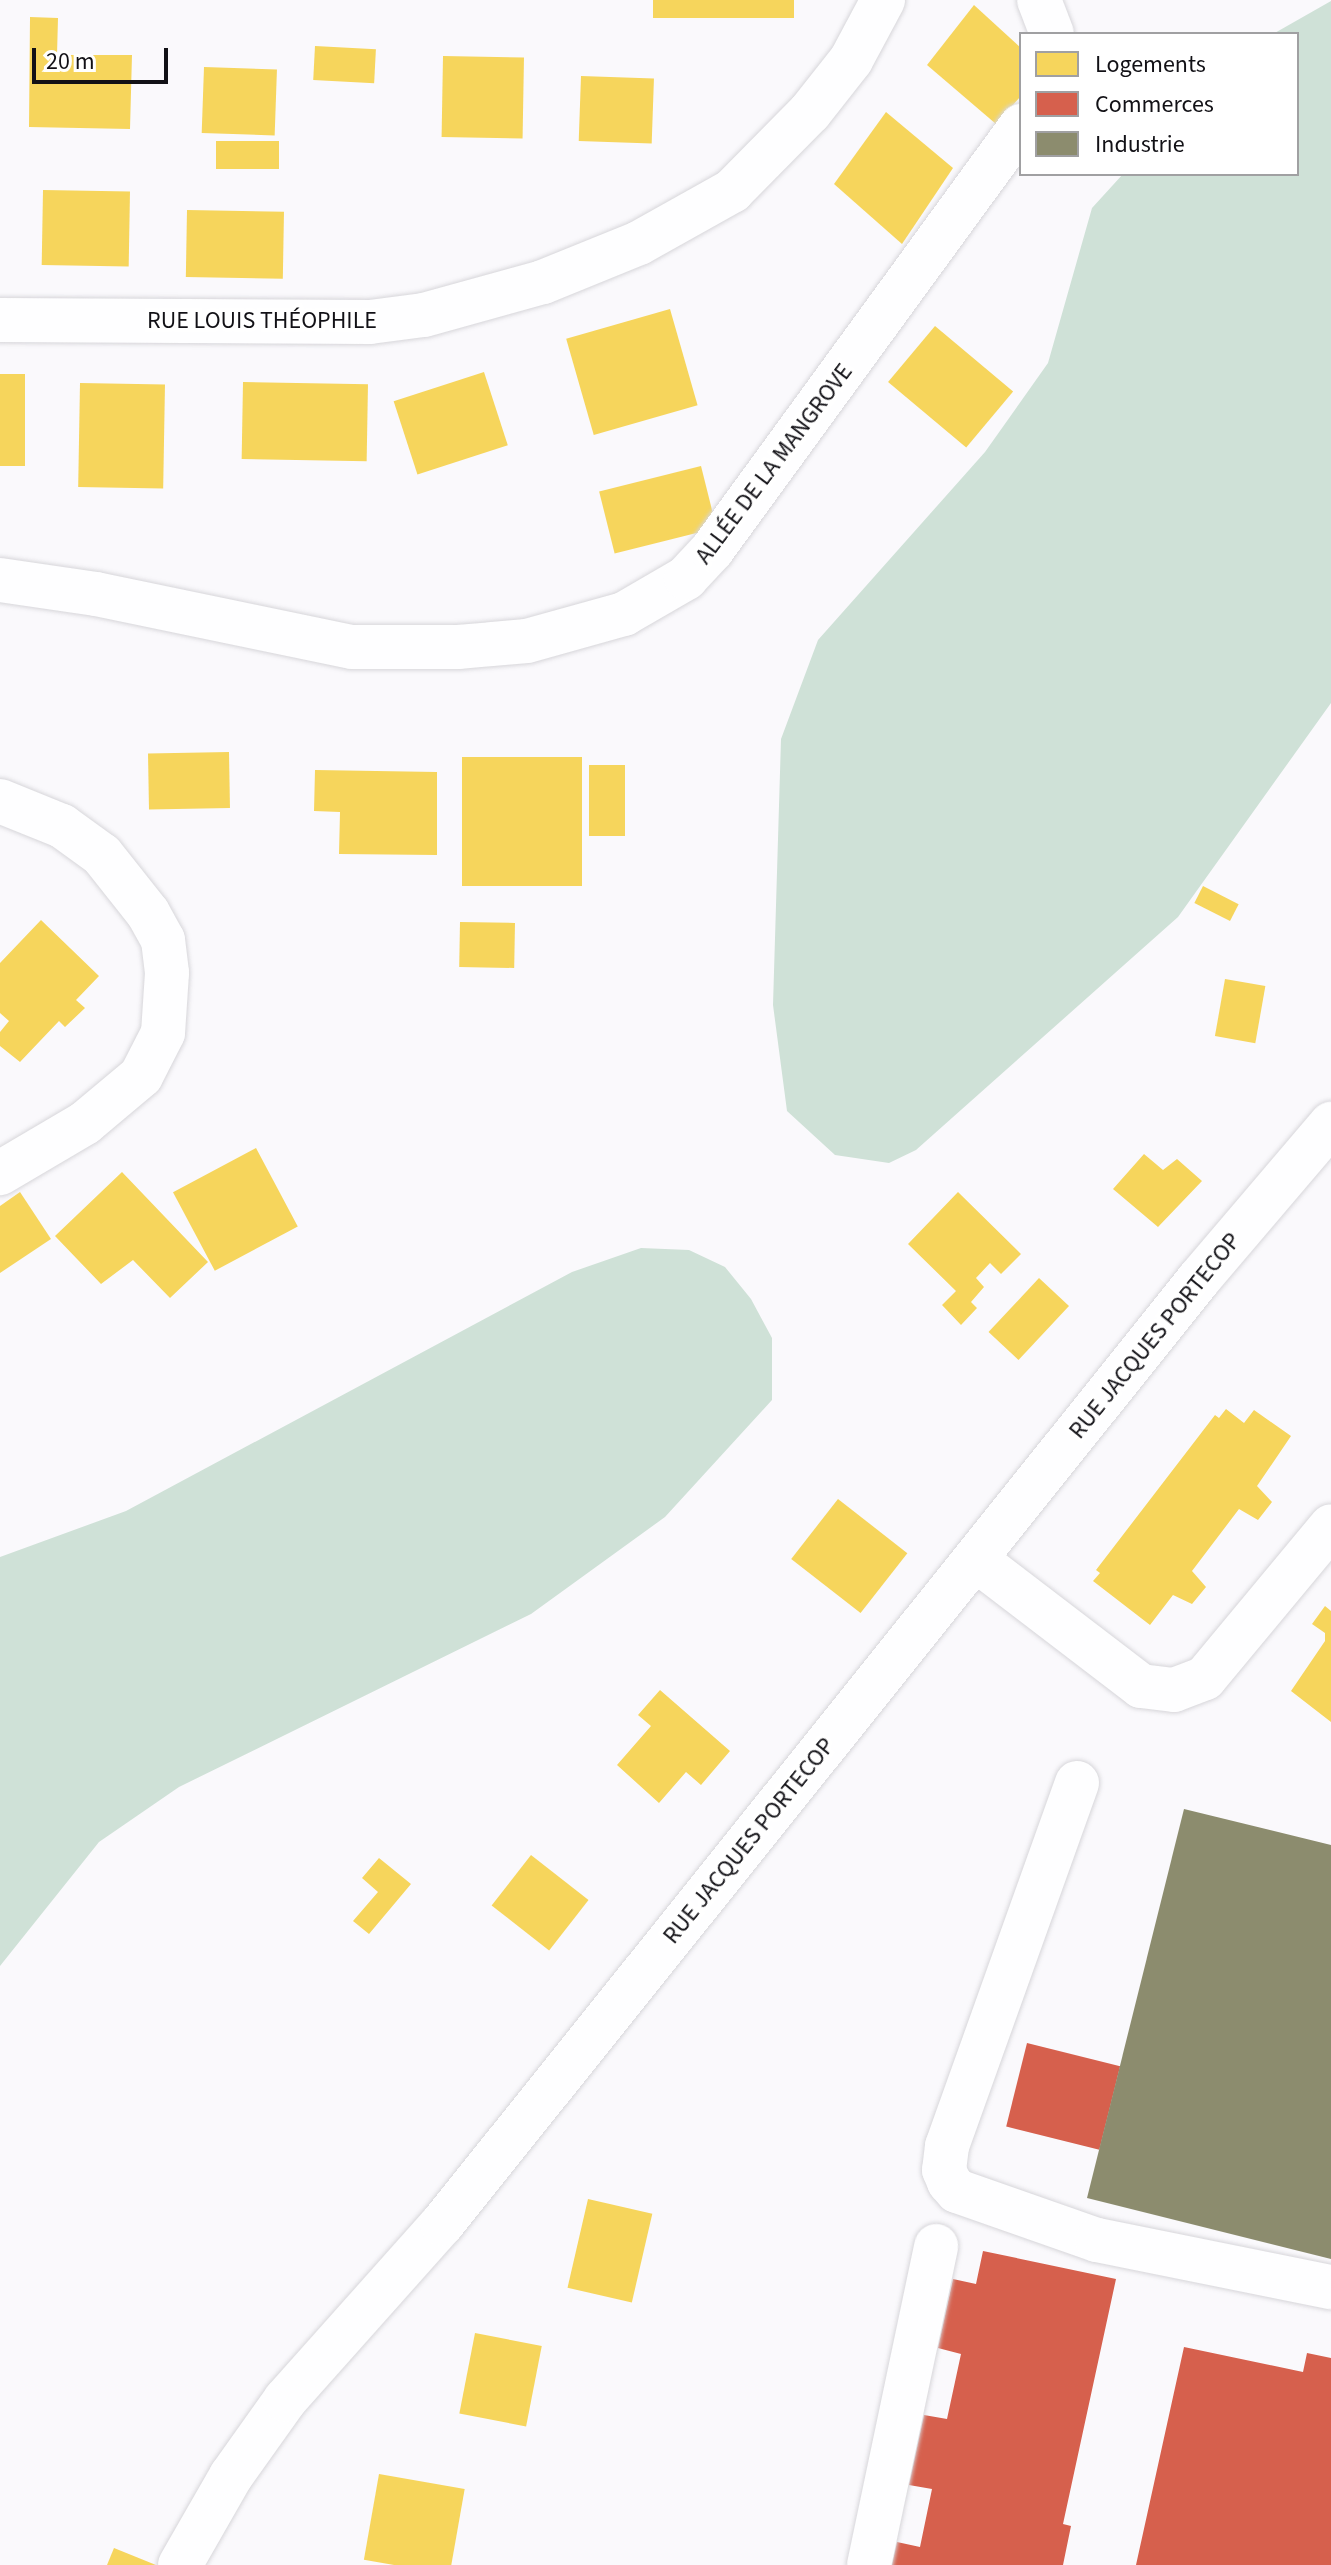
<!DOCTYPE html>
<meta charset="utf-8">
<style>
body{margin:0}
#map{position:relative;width:1331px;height:2565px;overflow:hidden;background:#faf9fc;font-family:"Source Sans 3",sans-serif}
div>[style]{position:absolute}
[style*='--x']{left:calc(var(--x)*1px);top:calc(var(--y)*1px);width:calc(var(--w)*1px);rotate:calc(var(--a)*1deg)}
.forest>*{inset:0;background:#cfe1d7}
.homes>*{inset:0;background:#f6d55c;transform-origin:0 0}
.shops>*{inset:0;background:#d6604d;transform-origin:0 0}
.industry>*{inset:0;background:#8c8c6e}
.roads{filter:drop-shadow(0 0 2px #d7d6da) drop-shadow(0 0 2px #d7d6da)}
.minor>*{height:44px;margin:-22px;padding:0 22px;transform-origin:22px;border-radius:22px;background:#fefeff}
span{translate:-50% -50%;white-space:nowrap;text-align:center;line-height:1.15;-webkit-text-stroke:8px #fff;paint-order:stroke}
.street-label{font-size:24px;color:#121116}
.legend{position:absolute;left:1019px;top:32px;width:280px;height:144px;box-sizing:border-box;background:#fff;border:2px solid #a0a0a2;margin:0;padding:10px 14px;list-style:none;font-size:24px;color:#121116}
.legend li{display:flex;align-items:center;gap:16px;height:40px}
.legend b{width:40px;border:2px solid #a0a0a2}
.scale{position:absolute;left:32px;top:48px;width:136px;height:36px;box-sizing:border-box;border:4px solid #121116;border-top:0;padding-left:10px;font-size:24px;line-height:28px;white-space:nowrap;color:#121116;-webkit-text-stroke:6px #fff;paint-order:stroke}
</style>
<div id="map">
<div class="forest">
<div style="clip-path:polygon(1331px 1px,1331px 703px,1178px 917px,916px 1150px,889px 1163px,835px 1155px,787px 1111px,773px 1005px,781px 739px,818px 640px,985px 452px,1048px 363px,1092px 208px,1123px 174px,1297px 174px,1297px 34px,1273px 34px)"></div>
<div style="clip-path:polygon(641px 1248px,689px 1250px,725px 1267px,751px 1299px,772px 1338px,772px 1400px,665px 1517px,531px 1614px,179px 1787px,99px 1842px,0 1966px,0 1557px,126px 1511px,572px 1272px)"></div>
</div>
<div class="homes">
<div style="left:653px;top:0;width:141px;height:18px"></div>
<div style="clip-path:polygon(974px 5px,1021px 48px,1021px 96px,996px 124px,927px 65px)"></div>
<div style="clip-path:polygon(30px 17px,58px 18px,57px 55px,132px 55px,130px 129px,29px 127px)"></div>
<div style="left:315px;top:46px;width:61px;height:34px;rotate:3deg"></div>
<div style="left:443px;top:56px;width:81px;height:81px;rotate:1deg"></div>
<div style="left:204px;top:67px;width:73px;height:66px;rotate:2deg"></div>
<div style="left:581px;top:76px;width:73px;height:65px;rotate:2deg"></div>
<div style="clip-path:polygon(886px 112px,953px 168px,902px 244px,834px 184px)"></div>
<div style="left:216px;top:141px;width:63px;height:28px"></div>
<div style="left:43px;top:190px;width:87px;height:75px;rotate:1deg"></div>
<div style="left:187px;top:210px;width:97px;height:67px;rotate:1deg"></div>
<div style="left:670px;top:309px;width:100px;height:108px;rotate:74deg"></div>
<div style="left:935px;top:326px;width:102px;height:73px;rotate:40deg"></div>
<div style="left:484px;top:372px;width:77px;height:95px;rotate:72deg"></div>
<div style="left:0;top:374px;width:25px;height:92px"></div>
<div style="left:243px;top:382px;width:125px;height:77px;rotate:1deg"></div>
<div style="left:80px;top:383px;width:85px;height:104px;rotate:1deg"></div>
<div style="left:701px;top:466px;width:64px;height:105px;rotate:76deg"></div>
<div style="left:229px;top:752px;width:56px;height:81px;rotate:89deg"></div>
<div style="left:462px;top:757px;width:120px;height:129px"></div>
<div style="left:589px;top:765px;width:36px;height:71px"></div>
<div style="clip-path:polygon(315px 770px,437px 772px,437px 855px,339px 854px,340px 812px,314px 811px)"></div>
<div style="left:1203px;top:886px;width:40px;height:19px;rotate:27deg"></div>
<div style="clip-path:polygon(41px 920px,99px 976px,76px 1000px,85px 1008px,65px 1027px,59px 1021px,20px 1062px,0 1046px,0 1032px,9px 1021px,0 1013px,0 963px)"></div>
<div style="left:460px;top:922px;width:55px;height:45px;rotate:1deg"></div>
<div style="left:1225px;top:979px;width:41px;height:58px;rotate:10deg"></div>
<div style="left:256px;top:1148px;width:89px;height:94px;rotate:62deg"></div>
<div style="clip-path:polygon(1144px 1154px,1163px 1170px,1177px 1159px,1202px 1181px,1158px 1227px,1113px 1189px)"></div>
<div style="clip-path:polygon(122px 1172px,208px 1262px,170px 1298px,133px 1260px,101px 1284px,55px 1236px)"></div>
<div style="clip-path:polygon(20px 1192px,51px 1239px,0 1273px,0 1206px)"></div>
<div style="clip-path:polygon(958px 1192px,1021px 1254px,1001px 1274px,990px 1263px,976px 1278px,984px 1287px,971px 1302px,977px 1308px,961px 1325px,942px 1305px,956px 1291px,908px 1244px)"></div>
<div style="left:1039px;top:1278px;width:41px;height:74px;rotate:43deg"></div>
<div style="clip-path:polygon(1226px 1409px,1244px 1423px,1254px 1410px,1291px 1436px,1257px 1486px,1272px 1502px,1258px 1520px,1239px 1509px,1192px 1571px,1206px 1587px,1192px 1604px,1173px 1595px,1150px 1625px,1093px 1581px,1100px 1573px,1096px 1570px,1215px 1415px,1219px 1418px)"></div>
<div style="left:838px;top:1499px;width:88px;height:76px;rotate:38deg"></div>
<div style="clip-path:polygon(1325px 1606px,1331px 1611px,1331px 1722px,1291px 1691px,1325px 1641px,1325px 1633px,1312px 1624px)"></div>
<div style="clip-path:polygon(660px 1690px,730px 1751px,701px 1785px,686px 1772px,659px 1803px,617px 1765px,651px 1726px,638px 1715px)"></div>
<div style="left:531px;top:1855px;width:73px;height:64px;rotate:38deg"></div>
<div style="clip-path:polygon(379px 1858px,411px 1884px,369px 1934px,353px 1921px,378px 1892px,362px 1878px)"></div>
<div style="left:588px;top:2199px;width:66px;height:91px;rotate:13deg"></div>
<div style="left:475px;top:2333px;width:68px;height:82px;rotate:11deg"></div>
<div style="left:379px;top:2474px;width:87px;height:87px;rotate:10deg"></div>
<div style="clip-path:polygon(114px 2548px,156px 2565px,107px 2565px)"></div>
</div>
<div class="shops">
<div style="left:1027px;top:2043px;width:96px;height:86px;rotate:14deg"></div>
<div style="clip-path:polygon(983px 2251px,1116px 2279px,1063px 2524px,1071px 2526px,1063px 2565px,892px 2565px,897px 2542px,920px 2547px,932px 2489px,909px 2485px,924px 2415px,947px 2419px,961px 2354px,938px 2348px,953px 2279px,976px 2284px)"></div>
<div style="clip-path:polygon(1184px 2347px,1303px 2372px,1307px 2353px,1331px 2358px,1331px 2565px,1136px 2565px)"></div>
</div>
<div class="industry">
<div style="clip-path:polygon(1184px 1809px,1331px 1845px,1331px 2259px,1087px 2198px)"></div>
</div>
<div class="roads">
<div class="minor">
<div style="--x:1039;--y:0;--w:36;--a:69"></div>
<div style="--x:0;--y:320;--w:370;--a:0.3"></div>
<div style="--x:370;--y:322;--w:54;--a:-7.4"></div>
<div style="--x:424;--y:315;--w:123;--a:-15.5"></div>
<div style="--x:543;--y:282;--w:104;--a:-22.1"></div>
<div style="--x:639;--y:243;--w:107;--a:-29.2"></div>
<div style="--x:732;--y:191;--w:111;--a:-45.4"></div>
<div style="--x:810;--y:112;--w:66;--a:-51.7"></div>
<div style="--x:851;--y:60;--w:68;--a:-61.9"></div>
<div style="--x:0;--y:580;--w:97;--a:8.3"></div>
<div style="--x:96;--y:594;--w:261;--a:11.7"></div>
<div style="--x:352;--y:647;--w:106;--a:0"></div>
<div style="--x:458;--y:647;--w:69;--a:-5"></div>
<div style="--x:527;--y:641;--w:101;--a:-15.6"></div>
<div style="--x:624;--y:614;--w:72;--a:-30.1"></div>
<div style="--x:686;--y:578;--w:38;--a:-47"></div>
<div style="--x:712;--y:550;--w:525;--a:-53.92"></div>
<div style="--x:0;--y:801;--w:67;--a:22"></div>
<div style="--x:62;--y:826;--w:49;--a:35.9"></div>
<div style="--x:102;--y:855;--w:74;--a:51.6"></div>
<div style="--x:148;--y:913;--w:31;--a:61"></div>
<div style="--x:163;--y:940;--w:33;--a:83"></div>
<div style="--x:167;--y:973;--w:60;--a:93.8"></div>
<div style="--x:163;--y:1033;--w:48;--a:117.1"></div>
<div style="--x:141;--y:1076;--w:73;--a:140"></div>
<div style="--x:85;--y:1123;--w:99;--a:149.5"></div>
<div style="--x:975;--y:1559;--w:209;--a:37.4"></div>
<div style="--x:1141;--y:1686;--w:33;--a:7"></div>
<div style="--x:1174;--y:1690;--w:33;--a:-21"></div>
<div style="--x:1205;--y:1678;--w:197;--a:-50.3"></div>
<div style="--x:1077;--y:1783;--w:386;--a:109.7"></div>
<div style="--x:947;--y:2146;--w:24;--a:97"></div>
<div style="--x:944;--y:2170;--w:13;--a:67"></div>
<div style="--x:949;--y:2182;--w:12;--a:48"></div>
<div style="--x:957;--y:2191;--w:148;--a:19.3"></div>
<div style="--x:1097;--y:2240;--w:239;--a:11.4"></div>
<div style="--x:180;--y:2565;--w:103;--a:-60.2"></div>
<div style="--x:231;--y:2476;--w:93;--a:-54.6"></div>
<div style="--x:285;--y:2400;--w:236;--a:-48.3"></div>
<div style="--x:442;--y:2224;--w:1211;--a:-51.3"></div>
<div style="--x:1199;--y:1279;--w:204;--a:-49.6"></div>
<div style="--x:869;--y:2565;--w:326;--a:-78.1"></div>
</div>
</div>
<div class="street-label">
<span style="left:262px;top:321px">RUE LOUIS THÉOPHILE</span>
<span style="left:774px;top:464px;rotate:-53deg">ALLÉE DE LA MANGROVE</span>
<span style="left:1155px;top:1336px;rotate:-51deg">RUE JACQUES PORTECOP</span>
<span style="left:749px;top:1841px;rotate:-51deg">RUE JACQUES PORTECOP</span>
</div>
<ul class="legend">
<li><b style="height:22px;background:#f6d55c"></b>Logements</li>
<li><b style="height:22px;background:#d6604d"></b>Commerces</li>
<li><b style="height:22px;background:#8c8c6e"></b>Industrie</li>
</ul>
<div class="scale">20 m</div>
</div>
